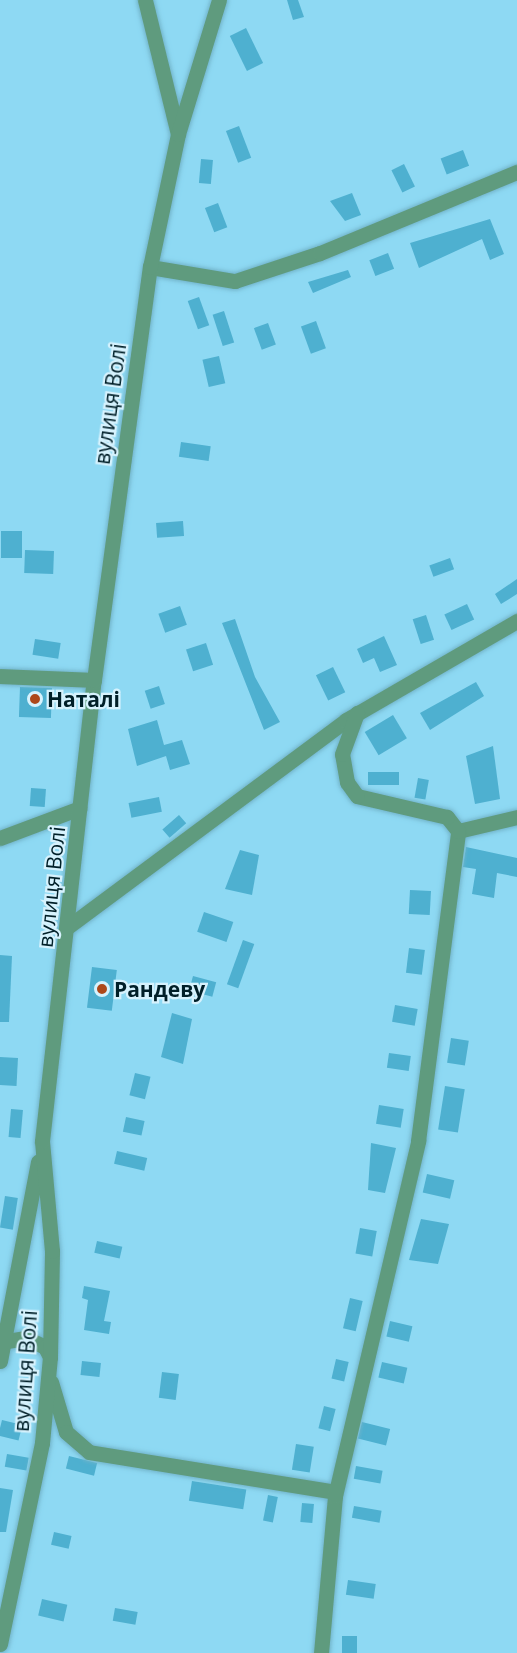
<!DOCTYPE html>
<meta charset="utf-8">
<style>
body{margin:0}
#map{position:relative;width:517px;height:1653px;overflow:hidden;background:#8ed9f3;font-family:"Open Sans",sans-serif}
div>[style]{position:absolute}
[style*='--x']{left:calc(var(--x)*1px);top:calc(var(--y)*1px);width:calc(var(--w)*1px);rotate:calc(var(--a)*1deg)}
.building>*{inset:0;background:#4eb0d0;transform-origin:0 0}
.roads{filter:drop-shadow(0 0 2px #72b4ca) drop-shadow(0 0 2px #72b4ca)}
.street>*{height:15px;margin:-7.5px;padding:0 7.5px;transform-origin:7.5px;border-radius:7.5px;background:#5f9b7e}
.dots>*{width:16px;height:16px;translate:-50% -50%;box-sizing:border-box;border:3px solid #d6f2fd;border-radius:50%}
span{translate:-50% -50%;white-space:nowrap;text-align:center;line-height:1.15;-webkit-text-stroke:4.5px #d6f2fd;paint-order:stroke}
.street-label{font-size:21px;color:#001f28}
.poi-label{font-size:21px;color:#001f28;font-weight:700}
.left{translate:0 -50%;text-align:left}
</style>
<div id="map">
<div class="building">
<div style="clip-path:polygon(287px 0,298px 0,304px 17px,293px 20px)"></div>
<div style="left:246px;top:28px;width:39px;height:18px;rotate:64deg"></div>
<div style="left:239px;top:126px;width:34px;height:14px;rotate:69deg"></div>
<div style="left:463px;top:150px;width:17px;height:24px;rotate:69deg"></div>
<div style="left:201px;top:159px;width:12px;height:24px;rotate:5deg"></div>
<div style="left:404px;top:164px;width:25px;height:14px;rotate:64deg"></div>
<div style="clip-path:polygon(352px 193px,361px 215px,345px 221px,330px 201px)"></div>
<div style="left:218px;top:203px;width:26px;height:14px;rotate:69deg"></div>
<div style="clip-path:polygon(490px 219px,504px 254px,490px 260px,482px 239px,419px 268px,410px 243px)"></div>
<div style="left:388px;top:253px;width:17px;height:20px;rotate:69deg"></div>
<div style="clip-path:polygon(348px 270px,351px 277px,313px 293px,308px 282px)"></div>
<div style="left:199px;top:297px;width:30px;height:12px;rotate:70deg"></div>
<div style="left:224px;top:311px;width:33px;height:12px;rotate:72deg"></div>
<div style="left:316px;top:321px;width:29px;height:16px;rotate:70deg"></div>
<div style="left:268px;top:323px;width:23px;height:15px;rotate:70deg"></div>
<div style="left:219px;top:356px;width:28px;height:17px;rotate:77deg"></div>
<div style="left:181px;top:442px;width:30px;height:15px;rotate:8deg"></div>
<div style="left:183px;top:521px;width:15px;height:27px;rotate:86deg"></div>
<div style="left:1px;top:531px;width:21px;height:27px"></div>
<div style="left:25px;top:550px;width:29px;height:23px;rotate:2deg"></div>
<div style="left:450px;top:558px;width:12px;height:22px;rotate:70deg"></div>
<div style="clip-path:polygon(517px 579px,517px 594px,501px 604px,495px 594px)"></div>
<div style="left:467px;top:604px;width:17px;height:25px;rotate:65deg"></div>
<div style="left:180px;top:606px;width:20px;height:23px;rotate:70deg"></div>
<div style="left:426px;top:615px;width:26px;height:14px;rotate:72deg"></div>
<div style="clip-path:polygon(235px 619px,255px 677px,280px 722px,264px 730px,222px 623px)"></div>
<div style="clip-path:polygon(384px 636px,397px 665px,380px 672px,374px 658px,363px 663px,357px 649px)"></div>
<div style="left:35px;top:639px;width:26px;height:16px;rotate:9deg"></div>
<div style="left:206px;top:643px;width:23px;height:21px;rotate:72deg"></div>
<div style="left:333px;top:667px;width:28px;height:19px;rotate:64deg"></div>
<div style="clip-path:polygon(476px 682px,484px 696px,430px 730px,420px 713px)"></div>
<div style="left:159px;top:686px;width:19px;height:15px;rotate:72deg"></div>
<div style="left:20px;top:687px;width:32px;height:30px;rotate:2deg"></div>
<div style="left:393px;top:715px;width:27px;height:33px;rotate:59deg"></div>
<div style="clip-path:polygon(157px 720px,164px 745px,182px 740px,190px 764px,170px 770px,166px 756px,137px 766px,128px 729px)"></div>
<div style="clip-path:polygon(493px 746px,500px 799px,475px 804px,466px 756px)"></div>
<div style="left:368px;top:772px;width:31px;height:13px"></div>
<div style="left:418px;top:778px;width:11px;height:20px;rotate:10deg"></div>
<div style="left:31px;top:788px;width:15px;height:18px;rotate:4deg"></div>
<div style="left:159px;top:797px;width:15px;height:31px;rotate:79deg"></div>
<div style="left:179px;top:815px;width:11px;height:22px;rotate:49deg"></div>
<div style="clip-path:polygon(466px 847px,517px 858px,517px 877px,497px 873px,494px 898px,472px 894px,476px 869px,463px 867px)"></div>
<div style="clip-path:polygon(240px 850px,259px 855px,252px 895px,225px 889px)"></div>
<div style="left:410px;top:890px;width:21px;height:24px;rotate:3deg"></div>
<div style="left:204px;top:912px;width:31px;height:21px;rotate:19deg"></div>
<div style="left:243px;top:940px;width:12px;height:47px;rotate:20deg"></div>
<div style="left:409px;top:948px;width:16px;height:25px;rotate:7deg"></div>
<div style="clip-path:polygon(0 955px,12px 956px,9px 1022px,0 1022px)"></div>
<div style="left:92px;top:967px;width:25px;height:41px;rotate:7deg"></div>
<div style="left:193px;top:976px;width:24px;height:15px;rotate:15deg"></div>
<div style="left:395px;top:1005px;width:23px;height:17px;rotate:10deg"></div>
<div style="clip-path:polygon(172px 1013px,192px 1019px,183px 1064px,161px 1057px)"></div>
<div style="left:451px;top:1038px;width:18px;height:25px;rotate:9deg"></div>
<div style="left:389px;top:1053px;width:22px;height:15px;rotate:8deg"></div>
<div style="left:0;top:1057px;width:18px;height:28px;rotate:3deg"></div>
<div style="left:135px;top:1073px;width:16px;height:23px;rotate:14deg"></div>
<div style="left:445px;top:1086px;width:20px;height:44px;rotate:9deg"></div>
<div style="left:379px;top:1105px;width:25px;height:19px;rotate:9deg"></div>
<div style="left:11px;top:1109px;width:12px;height:28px;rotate:5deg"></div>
<div style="left:126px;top:1117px;width:19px;height:15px;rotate:12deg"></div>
<div style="clip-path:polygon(371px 1143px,396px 1148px,385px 1193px,368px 1190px)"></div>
<div style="left:117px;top:1151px;width:31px;height:13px;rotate:13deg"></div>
<div style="left:427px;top:1174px;width:28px;height:19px;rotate:13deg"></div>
<div style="left:5px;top:1196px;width:13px;height:32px;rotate:9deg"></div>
<div style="clip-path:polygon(421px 1219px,449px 1224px,438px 1264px,409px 1260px)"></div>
<div style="left:360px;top:1228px;width:17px;height:26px;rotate:10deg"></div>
<div style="left:97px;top:1241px;width:26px;height:12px;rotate:13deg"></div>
<div style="clip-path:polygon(84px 1286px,110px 1291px,104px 1321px,111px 1322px,109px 1334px,84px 1330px,88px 1300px,82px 1298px)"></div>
<div style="left:350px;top:1298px;width:13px;height:31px;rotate:13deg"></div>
<div style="left:390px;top:1321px;width:23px;height:16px;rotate:13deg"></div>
<div style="left:336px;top:1359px;width:13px;height:20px;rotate:13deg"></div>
<div style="left:82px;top:1361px;width:19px;height:14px;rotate:6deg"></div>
<div style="left:382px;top:1362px;width:26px;height:16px;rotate:13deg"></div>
<div style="left:162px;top:1372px;width:17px;height:26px;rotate:7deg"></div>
<div style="left:324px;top:1406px;width:12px;height:23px;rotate:14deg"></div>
<div style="left:2px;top:1420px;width:21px;height:16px;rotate:14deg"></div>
<div style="left:362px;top:1422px;width:29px;height:17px;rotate:14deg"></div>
<div style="left:296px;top:1444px;width:18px;height:26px;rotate:9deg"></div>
<div style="left:7px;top:1454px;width:22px;height:13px;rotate:10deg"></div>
<div style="left:69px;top:1456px;width:29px;height:13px;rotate:14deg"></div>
<div style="left:356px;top:1466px;width:27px;height:13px;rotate:10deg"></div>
<div style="left:192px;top:1481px;width:55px;height:20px;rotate:9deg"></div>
<div style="clip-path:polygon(0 1488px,13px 1490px,6px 1532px,0 1532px)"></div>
<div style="left:268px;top:1495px;width:10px;height:26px;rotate:11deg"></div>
<div style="left:302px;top:1503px;width:12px;height:19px;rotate:5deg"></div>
<div style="left:354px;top:1506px;width:28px;height:12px;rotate:10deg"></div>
<div style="left:54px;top:1532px;width:18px;height:13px;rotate:13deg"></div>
<div style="left:348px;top:1580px;width:28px;height:15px;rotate:8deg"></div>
<div style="left:42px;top:1599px;width:26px;height:17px;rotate:13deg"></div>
<div style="left:115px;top:1608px;width:23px;height:13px;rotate:10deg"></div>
<div style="left:342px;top:1636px;width:15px;height:17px"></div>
</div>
<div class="roads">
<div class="street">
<div style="--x:145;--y:0;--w:138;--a:76.2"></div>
<div style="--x:150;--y:267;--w:86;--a:9.4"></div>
<div style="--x:235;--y:281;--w:89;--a:-18.2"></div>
<div style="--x:320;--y:253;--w:213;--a:-22.4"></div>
<div style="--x:0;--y:676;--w:94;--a:2.4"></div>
<div style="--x:458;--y:831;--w:61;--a:-13.3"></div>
<div style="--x:0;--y:838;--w:85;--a:-20.6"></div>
<div style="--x:69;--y:926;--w:345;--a:-36.6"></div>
<div style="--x:346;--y:720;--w:198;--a:-30.1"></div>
<div style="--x:7;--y:1341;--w:19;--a:-9"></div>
<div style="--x:26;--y:1338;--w:21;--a:25"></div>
<div style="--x:45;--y:1347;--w:11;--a:63"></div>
<div style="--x:0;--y:1361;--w:203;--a:-79.2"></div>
<div style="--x:51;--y:1382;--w:52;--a:73.3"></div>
<div style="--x:66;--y:1432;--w:30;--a:41"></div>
<div style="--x:89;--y:1452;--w:249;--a:9.2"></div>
<div style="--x:0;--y:1644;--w:205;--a:-78.2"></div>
<div style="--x:42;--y:1443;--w:86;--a:-84.7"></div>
<div style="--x:50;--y:1357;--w:106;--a:-88.9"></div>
<div style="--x:52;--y:1251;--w:110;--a:-95.2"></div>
<div style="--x:42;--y:1141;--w:464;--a:-83.6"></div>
<div style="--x:94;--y:680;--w:417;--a:-82.3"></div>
<div style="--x:150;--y:267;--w:136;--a:-78.1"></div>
<div style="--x:178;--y:134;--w:140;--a:-73"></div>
<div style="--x:321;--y:1653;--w:158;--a:-84.9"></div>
<div style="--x:335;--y:1496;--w:365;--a:-76.8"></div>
<div style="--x:418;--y:1141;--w:313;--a:-82.6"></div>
<div style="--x:458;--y:831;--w:18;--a:-128"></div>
<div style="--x:447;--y:817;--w:92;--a:-166.9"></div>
<div style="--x:357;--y:796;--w:17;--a:-126"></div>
<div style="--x:347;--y:782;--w:28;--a:-100"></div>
<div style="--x:342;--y:754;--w:44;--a:-69.9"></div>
</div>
</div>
<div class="dots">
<div style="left:35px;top:699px;background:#ad481a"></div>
<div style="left:102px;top:989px;background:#ad481a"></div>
</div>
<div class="street-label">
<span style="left:110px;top:404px;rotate:-82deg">вулиця Волі</span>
<span style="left:51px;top:887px;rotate:-84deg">вулиця Волі</span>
<span style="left:25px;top:1371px;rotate:-86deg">вулиця Волі</span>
</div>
<div class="poi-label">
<span class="left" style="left:47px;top:699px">Наталі</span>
<span class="left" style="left:114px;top:989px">Рандеву</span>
</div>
</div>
